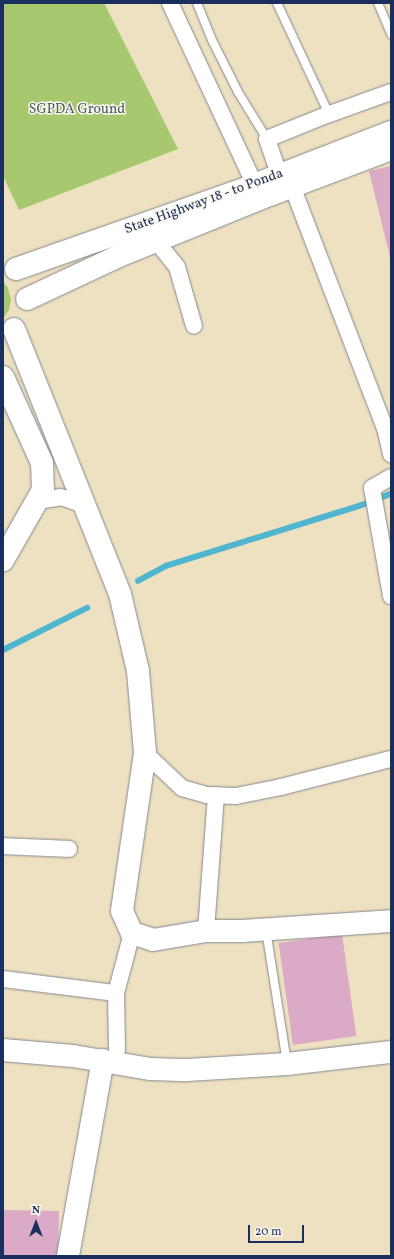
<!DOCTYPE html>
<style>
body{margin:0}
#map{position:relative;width:394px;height:1259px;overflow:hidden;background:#eee1c1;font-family:Vollkorn,serif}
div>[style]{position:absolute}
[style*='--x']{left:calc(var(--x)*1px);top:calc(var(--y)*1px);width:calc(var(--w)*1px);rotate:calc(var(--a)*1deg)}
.green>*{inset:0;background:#a8c870}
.stream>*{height:5.5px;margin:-2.75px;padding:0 2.75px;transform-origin:2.75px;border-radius:2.75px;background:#50b5cf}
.building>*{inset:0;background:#daaac6;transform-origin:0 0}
.roads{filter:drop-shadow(0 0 1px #848890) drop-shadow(0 0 1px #848890)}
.service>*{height:8px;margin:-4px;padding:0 4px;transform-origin:4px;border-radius:4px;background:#fff}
.minor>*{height:16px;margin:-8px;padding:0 8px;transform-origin:8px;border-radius:8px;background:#fff}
.secondary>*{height:22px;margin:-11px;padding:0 11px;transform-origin:11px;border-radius:11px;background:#fff}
span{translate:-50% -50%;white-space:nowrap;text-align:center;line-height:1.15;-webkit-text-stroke:3px #fbf7ec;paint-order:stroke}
.park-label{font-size:14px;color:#455d63}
.street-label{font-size:14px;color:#1b2f5e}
.frame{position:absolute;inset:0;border:4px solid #1b2f5e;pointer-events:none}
.north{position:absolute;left:16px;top:1203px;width:40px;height:40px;-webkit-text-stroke:3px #fbf7ec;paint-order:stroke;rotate:0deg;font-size:11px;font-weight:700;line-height:16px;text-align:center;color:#1b2f5e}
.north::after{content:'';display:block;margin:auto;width:14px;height:18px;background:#1b2f5e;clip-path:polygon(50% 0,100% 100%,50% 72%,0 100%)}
.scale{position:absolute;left:248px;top:1225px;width:56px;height:18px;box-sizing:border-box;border:2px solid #1b2f5e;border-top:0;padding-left:5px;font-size:12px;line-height:14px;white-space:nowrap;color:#1b2f5e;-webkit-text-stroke:3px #fbf7ec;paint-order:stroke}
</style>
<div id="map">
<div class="green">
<div style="clip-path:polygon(3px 3px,104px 3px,178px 149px,19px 210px,3px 176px)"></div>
<div style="clip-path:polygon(3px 281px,8px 288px,11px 299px,9px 310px,3px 319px)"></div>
</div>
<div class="stream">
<div style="--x:138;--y:581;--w:32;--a:-28"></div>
<div style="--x:166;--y:566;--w:202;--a:-17.3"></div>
<div style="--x:359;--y:506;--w:34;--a:-21"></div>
<div style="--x:3;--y:650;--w:94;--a:-26.6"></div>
</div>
<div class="building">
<div style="clip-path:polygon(391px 166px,391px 257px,390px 257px,369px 171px)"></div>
<div style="left:342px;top:934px;width:103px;height:64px;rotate:82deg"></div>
<div style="left:3px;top:1210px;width:56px;height:46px;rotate:1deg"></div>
</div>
<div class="roads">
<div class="service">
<div style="--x:197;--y:3;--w:40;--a:68"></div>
<div style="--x:212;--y:40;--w:58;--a:63.4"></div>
<div style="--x:238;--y:92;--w:55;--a:58.3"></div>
<div style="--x:277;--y:3;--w:123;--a:64.9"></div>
<div style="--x:378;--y:3;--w:34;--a:67"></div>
<div style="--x:266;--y:930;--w:135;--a:81"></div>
</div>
<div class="minor">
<div style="--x:170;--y:3;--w:211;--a:65"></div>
<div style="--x:279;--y:174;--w:37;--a:-109"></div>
<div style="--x:267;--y:139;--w:61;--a:-22"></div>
<div style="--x:324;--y:116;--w:71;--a:-19.7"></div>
<div style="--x:292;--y:186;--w:259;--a:69"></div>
<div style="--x:385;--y:428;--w:27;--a:77"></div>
<div style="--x:156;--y:241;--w:33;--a:51"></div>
<div style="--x:177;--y:267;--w:61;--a:73.9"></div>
<div style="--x:391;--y:477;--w:22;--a:150"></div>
<div style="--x:372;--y:488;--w:110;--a:80"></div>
<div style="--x:37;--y:501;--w:24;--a:-9"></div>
<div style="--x:61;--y:497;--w:24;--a:19"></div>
<div style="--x:145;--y:753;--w:51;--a:43.4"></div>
<div style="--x:182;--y:788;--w:25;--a:16"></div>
<div style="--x:206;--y:795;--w:30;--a:2"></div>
<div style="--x:236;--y:796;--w:46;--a:-11.3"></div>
<div style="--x:281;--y:787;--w:114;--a:-14.3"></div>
<div style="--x:3;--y:846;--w:66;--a:2.6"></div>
<div style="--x:206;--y:931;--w:136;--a:-85.8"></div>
<div style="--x:3;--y:979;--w:114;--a:7.1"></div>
<div style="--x:116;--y:993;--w:62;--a:-75.1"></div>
<div style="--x:116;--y:993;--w:57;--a:89"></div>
</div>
<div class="secondary">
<div style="--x:16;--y:269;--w:233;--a:-19.3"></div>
<div style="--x:236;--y:192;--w:166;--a:-21.2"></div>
<div style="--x:27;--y:299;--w:102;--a:-25.1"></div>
<div style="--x:119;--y:256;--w:165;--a:-22.1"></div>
<div style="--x:272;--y:194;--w:127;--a:-20.7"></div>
<div style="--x:14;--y:329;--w:285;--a:68.2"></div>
<div style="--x:120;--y:594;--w:79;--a:76.8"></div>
<div style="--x:138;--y:671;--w:82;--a:85.1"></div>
<div style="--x:145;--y:753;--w:160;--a:98.3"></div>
<div style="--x:122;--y:911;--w:24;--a:66"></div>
<div style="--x:132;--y:933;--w:22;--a:18"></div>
<div style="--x:153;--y:940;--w:54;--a:-9.6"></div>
<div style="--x:206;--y:931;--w:36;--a:0"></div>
<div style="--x:242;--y:931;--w:149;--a:-3.8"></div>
<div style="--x:3;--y:377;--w:94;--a:65.6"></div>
<div style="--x:42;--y:463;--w:27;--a:88"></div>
<div style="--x:43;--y:490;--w:81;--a:119.7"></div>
<div style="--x:3;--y:1050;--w:70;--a:4.9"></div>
<div style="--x:73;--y:1056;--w:79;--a:9.5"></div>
<div style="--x:151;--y:1069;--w:36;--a:2"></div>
<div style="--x:187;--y:1070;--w:100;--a:-3.4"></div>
<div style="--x:287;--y:1064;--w:105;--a:-6.6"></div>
<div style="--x:68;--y:1256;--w:199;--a:-79.9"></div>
</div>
</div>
<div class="park-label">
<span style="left:77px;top:110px">SGPDA Ground</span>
</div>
<div class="street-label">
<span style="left:204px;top:202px;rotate:-20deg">State Highway 18 - to Ponda</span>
</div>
<div class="frame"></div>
<div class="north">N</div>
<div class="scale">20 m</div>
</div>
